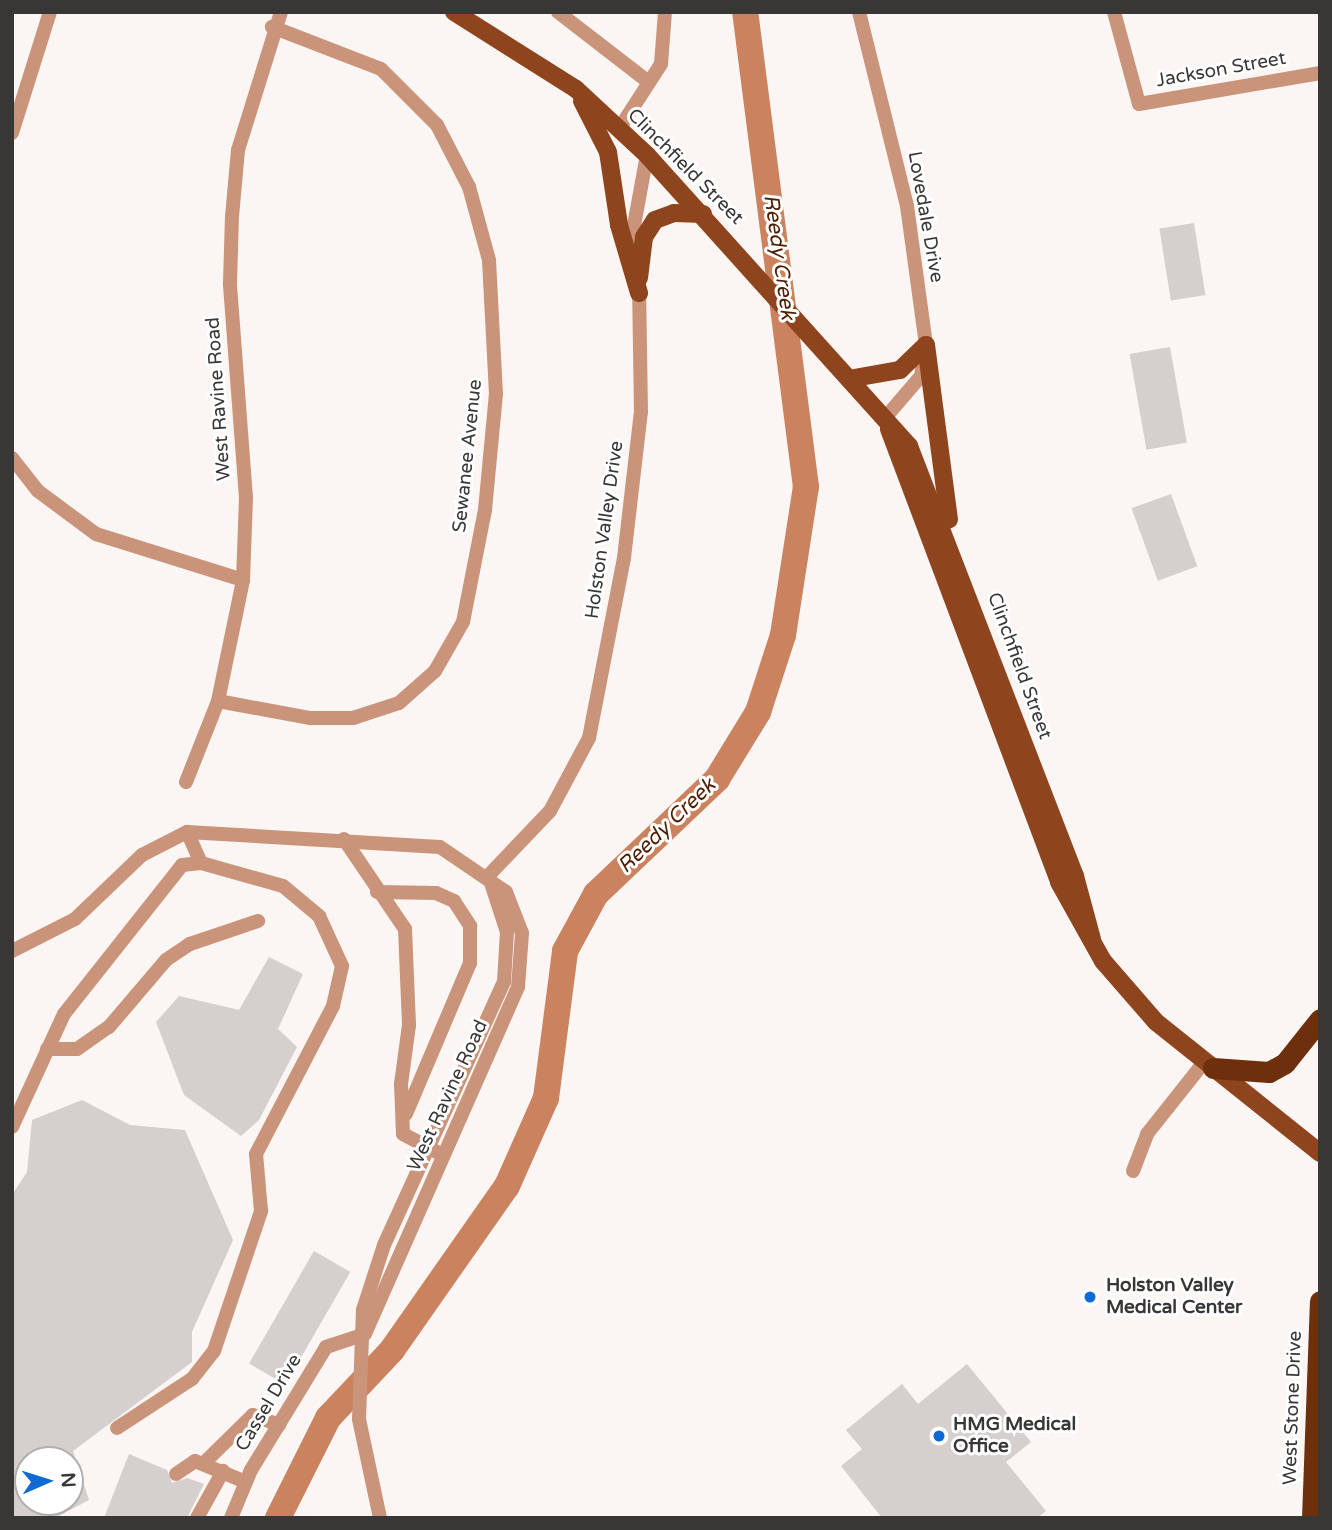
<!DOCTYPE html>
<style>
body{margin:0}
#map{position:relative;width:1332px;height:1530px;overflow:hidden;background:#fbf5f3;font-family:"Varela Round",sans-serif}
div>[style]{position:absolute}
[style*='--x']{left:calc(var(--x)*1px);top:calc(var(--y)*1px);width:calc(var(--w)*1px);rotate:calc(var(--a)*1deg)}
.river>*{height:26px;margin:-13px;padding:0 13px;transform-origin:13px;border-radius:13px;background:#cb825e}
.building>*{inset:0;background:#d5cfcd;transform-origin:0 0}
.minor>*{height:14px;margin:-7px;padding:0 7px;transform-origin:7px;border-radius:7px;background:#c9947a}
.major>*{height:18px;margin:-9px;padding:0 9px;transform-origin:9px;border-radius:9px;background:#8e451d}
.highway>*{height:21px;margin:-10.5px;padding:0 10.5px;transform-origin:10.5px;border-radius:10.5px;background:#6e300c}
.dots>*{width:19px;height:19px;translate:-50% -50%;box-sizing:border-box;border:4px solid #fff;border-radius:50%}
span{translate:-50% -50%;white-space:nowrap;text-align:center;line-height:1.15;-webkit-text-stroke:6px #fff;paint-order:stroke}
.street-label{font-size:19px;color:#393736}
.poi-label{font-size:19px;color:#393736;font-weight:700}
.left{translate:0 -50%;text-align:left}
.water-label{font-size:21px;color:#4d1e02;font-style:italic}
.frame{position:absolute;inset:0;border:14px solid #393736;pointer-events:none}
.north{position:absolute;left:14px;top:1446px;width:70px;height:70px;box-sizing:border-box;background:#fff;border:2px solid #b0afaf;border-radius:50%;rotate:87deg;font-size:19px;font-weight:700;line-height:28px;text-align:center;color:#393736}
.north::after{content:'';display:block;margin:auto;width:24px;height:32px;background:#0f6ad3;clip-path:polygon(50% 0,100% 100%,50% 72%,0 100%)}
</style>
<div id="map">
<div class="river">
<div style="--x:278;--y:1518;--w:112;--a:-63.4"></div>
<div style="--x:328;--y:1418;--w:93;--a:-46.7"></div>
<div style="--x:392;--y:1350;--w:200;--a:-55"></div>
<div style="--x:507;--y:1186;--w:96;--a:-66.1"></div>
<div style="--x:546;--y:1098;--w:148;--a:-82.6"></div>
<div style="--x:565;--y:951;--w:65;--a:-61.5"></div>
<div style="--x:596;--y:894;--w:167;--a:-43.5"></div>
<div style="--x:717;--y:779;--w:79;--a:-58.5"></div>
<div style="--x:758;--y:712;--w:81;--a:-72"></div>
<div style="--x:783;--y:635;--w:150;--a:-81.2"></div>
<div style="--x:806;--y:487;--w:479;--a:-97.3"></div>
</div>
<div class="building">
<div style="left:1194px;top:223px;width:73px;height:35px;rotate:81deg"></div>
<div style="left:1170px;top:347px;width:97px;height:41px;rotate:80deg"></div>
<div style="left:1171px;top:494px;width:77px;height:42px;rotate:70deg"></div>
<div style="clip-path:polygon(269px 957px,303px 974px,278px 1029px,297px 1047px,259px 1120px,241px 1136px,184px 1095px,156px 1022px,179px 996px,239px 1010px)"></div>
<div style="clip-path:polygon(evenodd,82px 1100px,130px 1125px,185px 1130px,233px 1240px,192px 1332px,192px 1362px,73px 1451px,89px 1500px,55px 1518px,12px 1518px,12px 1195px,27px 1172px,32px 1120px,82px 1100px,28px 1460px,70px 1460px,70px 1502px,28px 1502px,28px 1460px)"></div>
<div style="left:314px;top:1251px;width:42px;height:130px;rotate:30deg"></div>
<div style="clip-path:polygon(967px 1364px,1031px 1442px,1006px 1462px,1046px 1511px,1037px 1518px,882px 1518px,841px 1466px,862px 1449px,846px 1430px,902px 1384px,918px 1404px)"></div>
<div style="clip-path:polygon(129px 1454px,167px 1470px,172px 1483px,187px 1478px,204px 1484px,187px 1518px,104px 1518px)"></div>
</div>
<div class="minor">
<div style="--x:558;--y:12;--w:111;--a:37.7"></div>
<div style="--x:859;--y:12;--w:200;--a:76.1"></div>
<div style="--x:907;--y:206;--w:140;--a:82.2"></div>
<div style="--x:926;--y:345;--w:31;--a:99"></div>
<div style="--x:921;--y:376;--w:55;--a:130.6"></div>
<div style="--x:1114;--y:12;--w:95;--a:74.8"></div>
<div style="--x:1139;--y:104;--w:184;--a:-9.7"></div>
<div style="--x:619;--y:129;--w:77;--a:-57.1"></div>
<div style="--x:661;--y:64;--w:52;--a:-85.6"></div>
<div style="--x:12;--y:133;--w:127;--a:-72.6"></div>
<div style="--x:637;--y:260;--w:29;--a:-98"></div>
<div style="--x:633;--y:231;--w:77;--a:-79.6"></div>
<div style="--x:12;--y:458;--w:42;--a:51.8"></div>
<div style="--x:38;--y:491;--w:72;--a:36.6"></div>
<div style="--x:96;--y:534;--w:154;--a:17.4"></div>
<div style="--x:218;--y:701;--w:94;--a:10.5"></div>
<div style="--x:310;--y:718;--w:43;--a:0"></div>
<div style="--x:353;--y:718;--w:48;--a:-18.1"></div>
<div style="--x:399;--y:703;--w:48;--a:-41.6"></div>
<div style="--x:435;--y:671;--w:56;--a:-60.3"></div>
<div style="--x:463;--y:622;--w:114;--a:-78.9"></div>
<div style="--x:485;--y:510;--w:117;--a:-84.6"></div>
<div style="--x:496;--y:394;--w:134;--a:-93"></div>
<div style="--x:489;--y:260;--w:76;--a:-105.3"></div>
<div style="--x:469;--y:187;--w:70;--a:-117.3"></div>
<div style="--x:437;--y:125;--w:79;--a:-135"></div>
<div style="--x:381;--y:69;--w:117;--a:-158.9"></div>
<div style="--x:186;--y:782;--w:87;--a:-68.4"></div>
<div style="--x:218;--y:701;--w:124;--a:-78.3"></div>
<div style="--x:243;--y:580;--w:82;--a:-87.9"></div>
<div style="--x:246;--y:498;--w:216;--a:-94.3"></div>
<div style="--x:230;--y:283;--w:66;--a:-88.3"></div>
<div style="--x:232;--y:217;--w:67;--a:-84.9"></div>
<div style="--x:238;--y:150;--w:145;--a:-72.7"></div>
<div style="--x:344;--y:839;--w:109;--a:55.9"></div>
<div style="--x:405;--y:929;--w:96;--a:87.6"></div>
<div style="--x:409;--y:1025;--w:60;--a:97.7"></div>
<div style="--x:401;--y:1084;--w:50;--a:87.7"></div>
<div style="--x:403;--y:1134;--w:40;--a:28"></div>
<div style="--x:488;--y:876;--w:90;--a:-46.4"></div>
<div style="--x:550;--y:811;--w:83;--a:-61.9"></div>
<div style="--x:589;--y:738;--w:183;--a:-79"></div>
<div style="--x:624;--y:558;--w:147;--a:-83.4"></div>
<div style="--x:641;--y:412;--w:129;--a:-90.9"></div>
<div style="--x:377;--y:892;--w:59;--a:1"></div>
<div style="--x:436;--y:893;--w:20;--a:24"></div>
<div style="--x:454;--y:901;--w:30;--a:57"></div>
<div style="--x:470;--y:926;--w:37;--a:90"></div>
<div style="--x:470;--y:963;--w:164;--a:113"></div>
<div style="--x:12;--y:951;--w:71;--a:-26.9"></div>
<div style="--x:75;--y:919;--w:93;--a:-43.7"></div>
<div style="--x:142;--y:855;--w:51;--a:-27.1"></div>
<div style="--x:187;--y:832;--w:253;--a:3.4"></div>
<div style="--x:440;--y:847;--w:80;--a:34.3"></div>
<div style="--x:506;--y:892;--w:44;--a:68.7"></div>
<div style="--x:522;--y:933;--w:54;--a:94.2"></div>
<div style="--x:518;--y:987;--w:379;--a:113.8"></div>
<div style="--x:47;--y:1049;--w:30;--a:0"></div>
<div style="--x:77;--y:1049;--w:39;--a:-35"></div>
<div style="--x:109;--y:1027;--w:88;--a:-49.6"></div>
<div style="--x:166;--y:960;--w:29;--a:-34"></div>
<div style="--x:190;--y:944;--w:72;--a:-18.7"></div>
<div style="--x:12;--y:1127;--w:124;--a:-65.3"></div>
<div style="--x:64;--y:1014;--w:190;--a:-51.6"></div>
<div style="--x:182;--y:865;--w:19;--a:-6"></div>
<div style="--x:1133;--y:1171;--w:40;--a:-69"></div>
<div style="--x:1147;--y:1134;--w:93;--a:-51.5"></div>
<div style="--x:117;--y:1428;--w:90;--a:-33.2"></div>
<div style="--x:192;--y:1379;--w:36;--a:-52"></div>
<div style="--x:214;--y:1351;--w:148;--a:-71.4"></div>
<div style="--x:261;--y:1211;--w:57;--a:-95"></div>
<div style="--x:256;--y:1154;--w:167;--a:-62.5"></div>
<div style="--x:333;--y:1006;--w:41;--a:-77.3"></div>
<div style="--x:342;--y:966;--w:55;--a:-114.7"></div>
<div style="--x:319;--y:916;--w:47;--a:-140.2"></div>
<div style="--x:283;--y:886;--w:85;--a:-164.3"></div>
<div style="--x:201;--y:863;--w:34;--a:-114"></div>
<div style="--x:205;--y:1462;--w:67;--a:-44.4"></div>
<div style="--x:253;--y:1415;--w:28;--a:21"></div>
<div style="--x:176;--y:1474;--w:23;--a:-34"></div>
<div style="--x:195;--y:1461;--w:55;--a:22.4"></div>
<div style="--x:197;--y:1518;--w:54;--a:-61"></div>
<div style="--x:231;--y:1518;--w:52;--a:-67.4"></div>
<div style="--x:251;--y:1470;--w:144;--a:-58.6"></div>
<div style="--x:326;--y:1347;--w:41;--a:-18.4"></div>
<div style="--x:380;--y:1518;--w:101;--a:-102"></div>
<div style="--x:359;--y:1419;--w:109;--a:-87.9"></div>
<div style="--x:363;--y:1310;--w:68;--a:-72.1"></div>
<div style="--x:384;--y:1245;--w:289;--a:-65.5"></div>
<div style="--x:504;--y:982;--w:50;--a:-86.6"></div>
<div style="--x:507;--y:932;--w:58;--a:-108.1"></div>
</div>
<div class="major">
<div style="--x:454;--y:12;--w:144;--a:32.3"></div>
<div style="--x:576;--y:89;--w:97;--a:42.9"></div>
<div style="--x:647;--y:155;--w:392;--a:48"></div>
<div style="--x:909;--y:446;--w:461;--a:68.9"></div>
<div style="--x:1075;--y:876;--w:65;--a:74.9"></div>
<div style="--x:582;--y:101;--w:57;--a:63"></div>
<div style="--x:608;--y:152;--w:74;--a:81.4"></div>
<div style="--x:619;--y:225;--w:71;--a:73.6"></div>
<div style="--x:639;--y:278;--w:41;--a:-83"></div>
<div style="--x:644;--y:237;--w:20;--a:-57"></div>
<div style="--x:655;--y:220;--w:20;--a:-20"></div>
<div style="--x:674;--y:213;--w:29;--a:2"></div>
<div style="--x:926;--y:345;--w:176;--a:82.5"></div>
<div style="--x:854;--y:378;--w:47;--a:-9.9"></div>
<div style="--x:900;--y:370;--w:36;--a:-44"></div>
<div style="--x:889;--y:429;--w:484;--a:69.4"></div>
<div style="--x:1059;--y:882;--w:90;--a:60.9"></div>
<div style="--x:1103;--y:961;--w:81;--a:49"></div>
<div style="--x:1156;--y:1022;--w:210;--a:38.6"></div>
</div>
<div class="highway">
<div style="--x:1213;--y:1068;--w:56;--a:4.1"></div>
<div style="--x:1269;--y:1072;--w:18;--a:-29"></div>
<div style="--x:1285;--y:1063;--w:56;--a:-51.5"></div>
<div style="--x:1312;--y:1518;--w:217;--a:-87.9"></div>
</div>
<div class="dots">
<div style="left:1090px;top:1297px;background:#0f6ad3"></div>
<div style="left:939px;top:1436px;background:#0f6ad3"></div>
</div>
<div class="street-label">
<span style="left:1221px;top:70px;rotate:-10deg">Jackson Street</span>
<span style="left:685px;top:167px;rotate:45deg">Clinchfield Street</span>
<span style="left:925px;top:217px;rotate:80deg">Lovedale Drive</span>
<span style="left:219px;top:399px;rotate:-94deg">West Ravine Road</span>
<span style="left:468px;top:456px;rotate:-84deg">Sewanee Avenue</span>
<span style="left:605px;top:530px;rotate:-82deg">Holston Valley Drive</span>
<span style="left:1019px;top:666px;rotate:70deg">Clinchfield Street</span>
<span style="left:448px;top:1096px;rotate:-65deg">West Ravine Road</span>
<span style="left:269px;top:1403px;rotate:-59deg">Cassel Drive</span>
<span style="left:1293px;top:1408px;rotate:-88deg">West Stone Drive</span>
</div>
<div class="poi-label">
<span class="left" style="left:1106px;top:1297px">Holston Valley<br>Medical Center</span>
<span class="left" style="left:953px;top:1436px">HMG Medical<br>Office</span>
</div>
<div class="water-label">
<span style="left:779px;top:257px;rotate:82deg">Reedy Creek</span>
<span style="left:667px;top:826px;rotate:-44deg">Reedy Creek</span>
</div>
<div class="frame"></div>
<div class="north">N</div>
</div>
